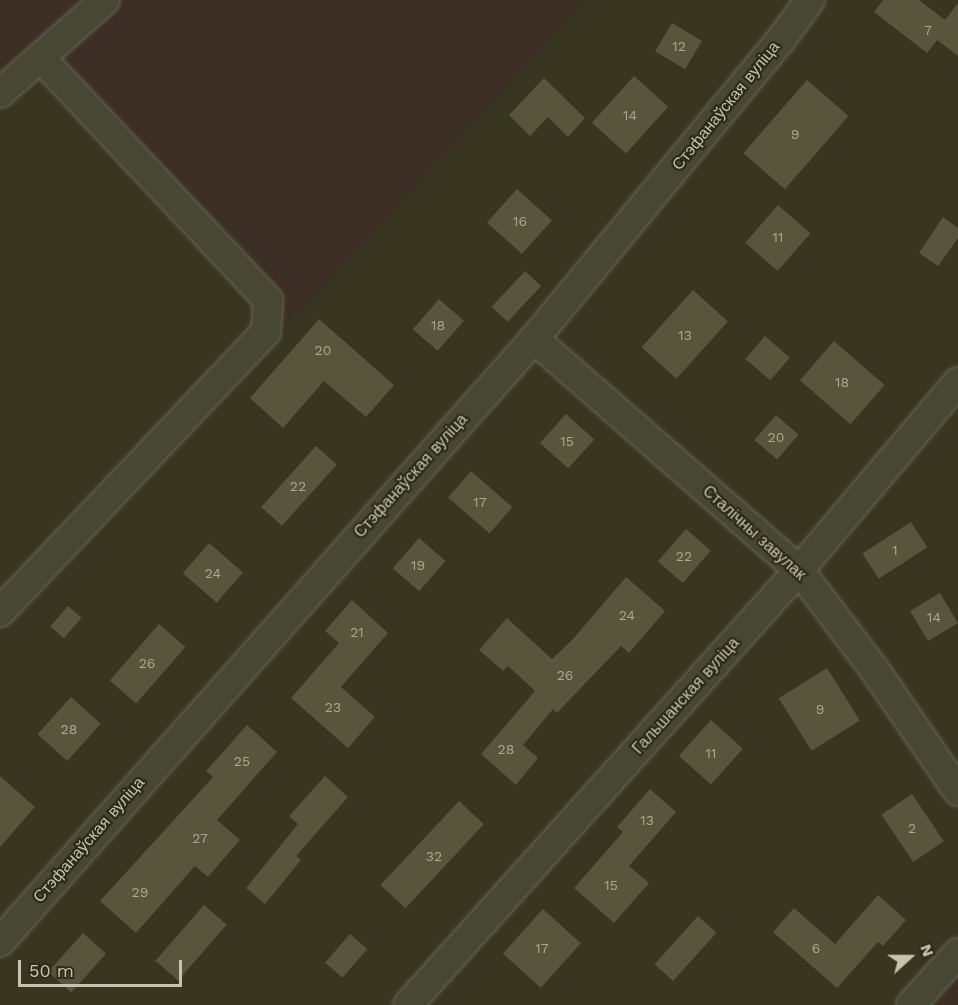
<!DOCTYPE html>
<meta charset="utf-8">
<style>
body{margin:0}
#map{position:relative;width:958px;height:1005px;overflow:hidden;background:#383520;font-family:"Work Sans",sans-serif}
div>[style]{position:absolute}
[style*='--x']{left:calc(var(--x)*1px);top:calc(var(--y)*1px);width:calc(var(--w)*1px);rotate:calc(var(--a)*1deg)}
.green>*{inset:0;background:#3d2e26}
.building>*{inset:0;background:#58553c;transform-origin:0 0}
.roads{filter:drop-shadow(0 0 2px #666551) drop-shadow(0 0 2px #666551)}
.minor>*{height:28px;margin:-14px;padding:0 14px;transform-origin:14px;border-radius:14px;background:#484734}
span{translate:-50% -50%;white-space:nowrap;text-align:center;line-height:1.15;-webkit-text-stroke:4.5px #2d2b19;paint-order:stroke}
.number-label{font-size:14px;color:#aaa892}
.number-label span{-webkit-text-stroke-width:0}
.street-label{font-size:16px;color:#c5c4ae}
.north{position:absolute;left:880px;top:927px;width:60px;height:60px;-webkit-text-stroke:4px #2d2b19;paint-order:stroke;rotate:69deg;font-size:16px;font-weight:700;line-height:24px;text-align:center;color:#c5c4ae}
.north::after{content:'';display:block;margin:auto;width:21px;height:27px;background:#c5c4ae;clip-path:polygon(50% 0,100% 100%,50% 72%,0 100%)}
.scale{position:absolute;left:18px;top:960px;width:164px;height:27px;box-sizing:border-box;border:3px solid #c5c4ae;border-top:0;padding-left:8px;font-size:18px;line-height:21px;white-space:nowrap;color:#c5c4ae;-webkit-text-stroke:4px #2d2b19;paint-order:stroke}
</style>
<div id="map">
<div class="green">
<div style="clip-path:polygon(0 0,586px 0,330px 280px,115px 506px,266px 332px,268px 300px,41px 57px,0 93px)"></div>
<div style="clip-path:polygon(958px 965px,958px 1005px,923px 1005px)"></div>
</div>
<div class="building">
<div style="clip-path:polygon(883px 0,919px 0,945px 20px,958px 3px,958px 56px,937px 40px,927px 53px,874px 12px)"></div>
<div style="left:672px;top:23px;width:35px;height:33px;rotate:31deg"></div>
<div style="left:634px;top:76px;width:46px;height:63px;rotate:42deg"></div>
<div style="clip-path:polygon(544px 78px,585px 118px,568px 137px,548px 117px,530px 136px,509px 115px)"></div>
<div style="left:807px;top:80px;width:55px;height:97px;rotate:41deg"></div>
<div style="left:517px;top:189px;width:47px;height:45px;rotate:42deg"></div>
<div style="left:778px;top:205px;width:43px;height:50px;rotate:41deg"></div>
<div style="clip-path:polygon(943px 217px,958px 228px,958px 238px,938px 266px,919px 253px)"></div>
<div style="left:525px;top:271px;width:22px;height:49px;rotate:43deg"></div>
<div style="left:693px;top:290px;width:47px;height:77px;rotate:42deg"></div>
<div style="left:439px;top:299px;width:33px;height:40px;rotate:41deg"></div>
<div style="clip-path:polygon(319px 319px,394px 385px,366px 417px,324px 381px,283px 428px,250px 398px)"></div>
<div style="left:765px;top:336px;width:33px;height:30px;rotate:41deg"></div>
<div style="left:834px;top:341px;width:67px;height:52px;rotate:41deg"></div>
<div style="left:566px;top:414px;width:38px;height:39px;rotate:42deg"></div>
<div style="left:776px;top:415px;width:30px;height:33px;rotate:41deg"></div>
<div style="left:316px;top:446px;width:28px;height:82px;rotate:42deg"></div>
<div style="left:471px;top:471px;width:55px;height:35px;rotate:41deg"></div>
<div style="left:911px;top:522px;width:30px;height:58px;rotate:57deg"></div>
<div style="left:686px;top:529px;width:33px;height:43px;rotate:41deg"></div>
<div style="left:419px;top:538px;width:35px;height:40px;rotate:41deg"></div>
<div style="left:209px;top:543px;width:45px;height:40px;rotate:41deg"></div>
<div style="clip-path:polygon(626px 577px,665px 611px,629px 653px,621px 646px,557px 713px,553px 709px,523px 745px,538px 758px,516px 785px,481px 754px,535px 691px,508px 666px,503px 671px,479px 650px,507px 618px,552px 659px,573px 639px)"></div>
<div style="left:940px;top:593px;width:35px;height:35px;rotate:59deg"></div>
<div style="clip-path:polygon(352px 600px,388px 633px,341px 687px,375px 717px,348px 748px,291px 698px,339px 643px,325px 631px)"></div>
<div style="left:68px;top:606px;width:18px;height:27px;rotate:41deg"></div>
<div style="left:159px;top:624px;width:35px;height:75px;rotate:41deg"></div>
<div style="left:827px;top:668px;width:62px;height:57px;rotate:58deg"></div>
<div style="left:71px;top:697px;width:40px;height:50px;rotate:42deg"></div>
<div style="left:711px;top:720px;width:43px;height:48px;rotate:42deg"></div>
<div style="clip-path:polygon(247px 725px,277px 752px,217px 820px,240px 840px,208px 877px,195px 866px,136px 933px,100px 901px,213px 777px,206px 771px)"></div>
<div style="clip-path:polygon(0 776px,35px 807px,0 847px)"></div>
<div style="clip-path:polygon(325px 776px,348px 797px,296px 856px,301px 860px,265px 904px,246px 888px,298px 824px,289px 816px)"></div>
<div style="clip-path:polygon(650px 789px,676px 812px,629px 866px,649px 883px,614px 923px,574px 888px,623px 832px,617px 827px)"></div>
<div style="left:912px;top:794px;width:57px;height:37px;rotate:56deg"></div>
<div style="left:459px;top:801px;width:34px;height:115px;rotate:43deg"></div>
<div style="clip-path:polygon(878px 895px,906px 920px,883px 946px,878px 942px,837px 988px,773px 932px,794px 908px,835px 944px)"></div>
<div style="left:204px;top:905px;width:30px;height:74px;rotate:41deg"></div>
<div style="left:543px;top:909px;width:51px;height:60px;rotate:42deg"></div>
<div style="left:698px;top:916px;width:25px;height:65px;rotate:42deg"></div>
<div style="left:83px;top:933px;width:31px;height:52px;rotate:42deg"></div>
<div style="left:350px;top:934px;width:23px;height:38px;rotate:41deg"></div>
</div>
<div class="roads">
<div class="minor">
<div style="--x:0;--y:93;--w:140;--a:-41.5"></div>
<div style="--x:534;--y:339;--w:352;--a:41.1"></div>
<div style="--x:799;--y:570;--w:124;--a:52.9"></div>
<div style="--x:874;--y:669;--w:148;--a:55.5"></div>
<div style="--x:0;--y:612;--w:386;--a:-46.5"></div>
<div style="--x:266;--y:332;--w:32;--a:-86"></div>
<div style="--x:268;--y:300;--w:333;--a:-133.2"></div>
<div style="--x:0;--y:942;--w:805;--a:-48.47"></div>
<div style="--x:534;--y:339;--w:386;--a:-50.5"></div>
<div style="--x:780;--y:41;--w:51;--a:-53.8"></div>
<div style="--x:408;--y:1005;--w:585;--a:-48.05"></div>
<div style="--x:799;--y:570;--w:246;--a:-49.8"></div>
<div style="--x:911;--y:1005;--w:70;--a:-47.9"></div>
</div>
</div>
<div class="number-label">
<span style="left:928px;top:30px">7</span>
<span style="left:679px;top:46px">12</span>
<span style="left:630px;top:115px">14</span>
<span style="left:795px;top:134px">9</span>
<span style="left:520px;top:221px">16</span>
<span style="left:778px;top:237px">11</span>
<span style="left:438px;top:325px">18</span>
<span style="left:685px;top:335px">13</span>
<span style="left:323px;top:350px">20</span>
<span style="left:842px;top:382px">18</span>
<span style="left:776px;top:437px">20</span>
<span style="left:567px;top:441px">15</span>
<span style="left:298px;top:486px">22</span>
<span style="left:480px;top:502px">17</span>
<span style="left:895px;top:550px">1</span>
<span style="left:684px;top:556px">22</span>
<span style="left:418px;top:565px">19</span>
<span style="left:213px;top:573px">24</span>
<span style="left:627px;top:615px">24</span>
<span style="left:934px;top:617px">14</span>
<span style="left:357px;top:632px">21</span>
<span style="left:147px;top:663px">26</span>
<span style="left:565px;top:675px">26</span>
<span style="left:333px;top:707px">23</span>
<span style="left:820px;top:709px">9</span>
<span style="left:69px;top:729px">28</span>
<span style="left:506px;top:749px">28</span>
<span style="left:711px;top:753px">11</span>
<span style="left:242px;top:761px">25</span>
<span style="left:647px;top:820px">13</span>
<span style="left:912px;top:828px">2</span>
<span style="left:200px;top:838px">27</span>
<span style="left:434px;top:856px">32</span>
<span style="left:611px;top:885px">15</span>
<span style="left:140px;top:892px">29</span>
<span style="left:542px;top:948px">17</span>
<span style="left:816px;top:948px">6</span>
</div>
<div class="street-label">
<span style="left:726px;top:106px;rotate:-51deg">Стэфанаўская вуліца</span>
<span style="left:411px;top:476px;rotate:-48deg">Стэфанаўская вуліца</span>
<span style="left:754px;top:533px;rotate:42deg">Сталічны завулак</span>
<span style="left:686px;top:696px;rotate:-48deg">Гальшанская вуліца</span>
<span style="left:89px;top:840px;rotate:-49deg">Стэфанаўская вуліца</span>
</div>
<div class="north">N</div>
<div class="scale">50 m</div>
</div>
